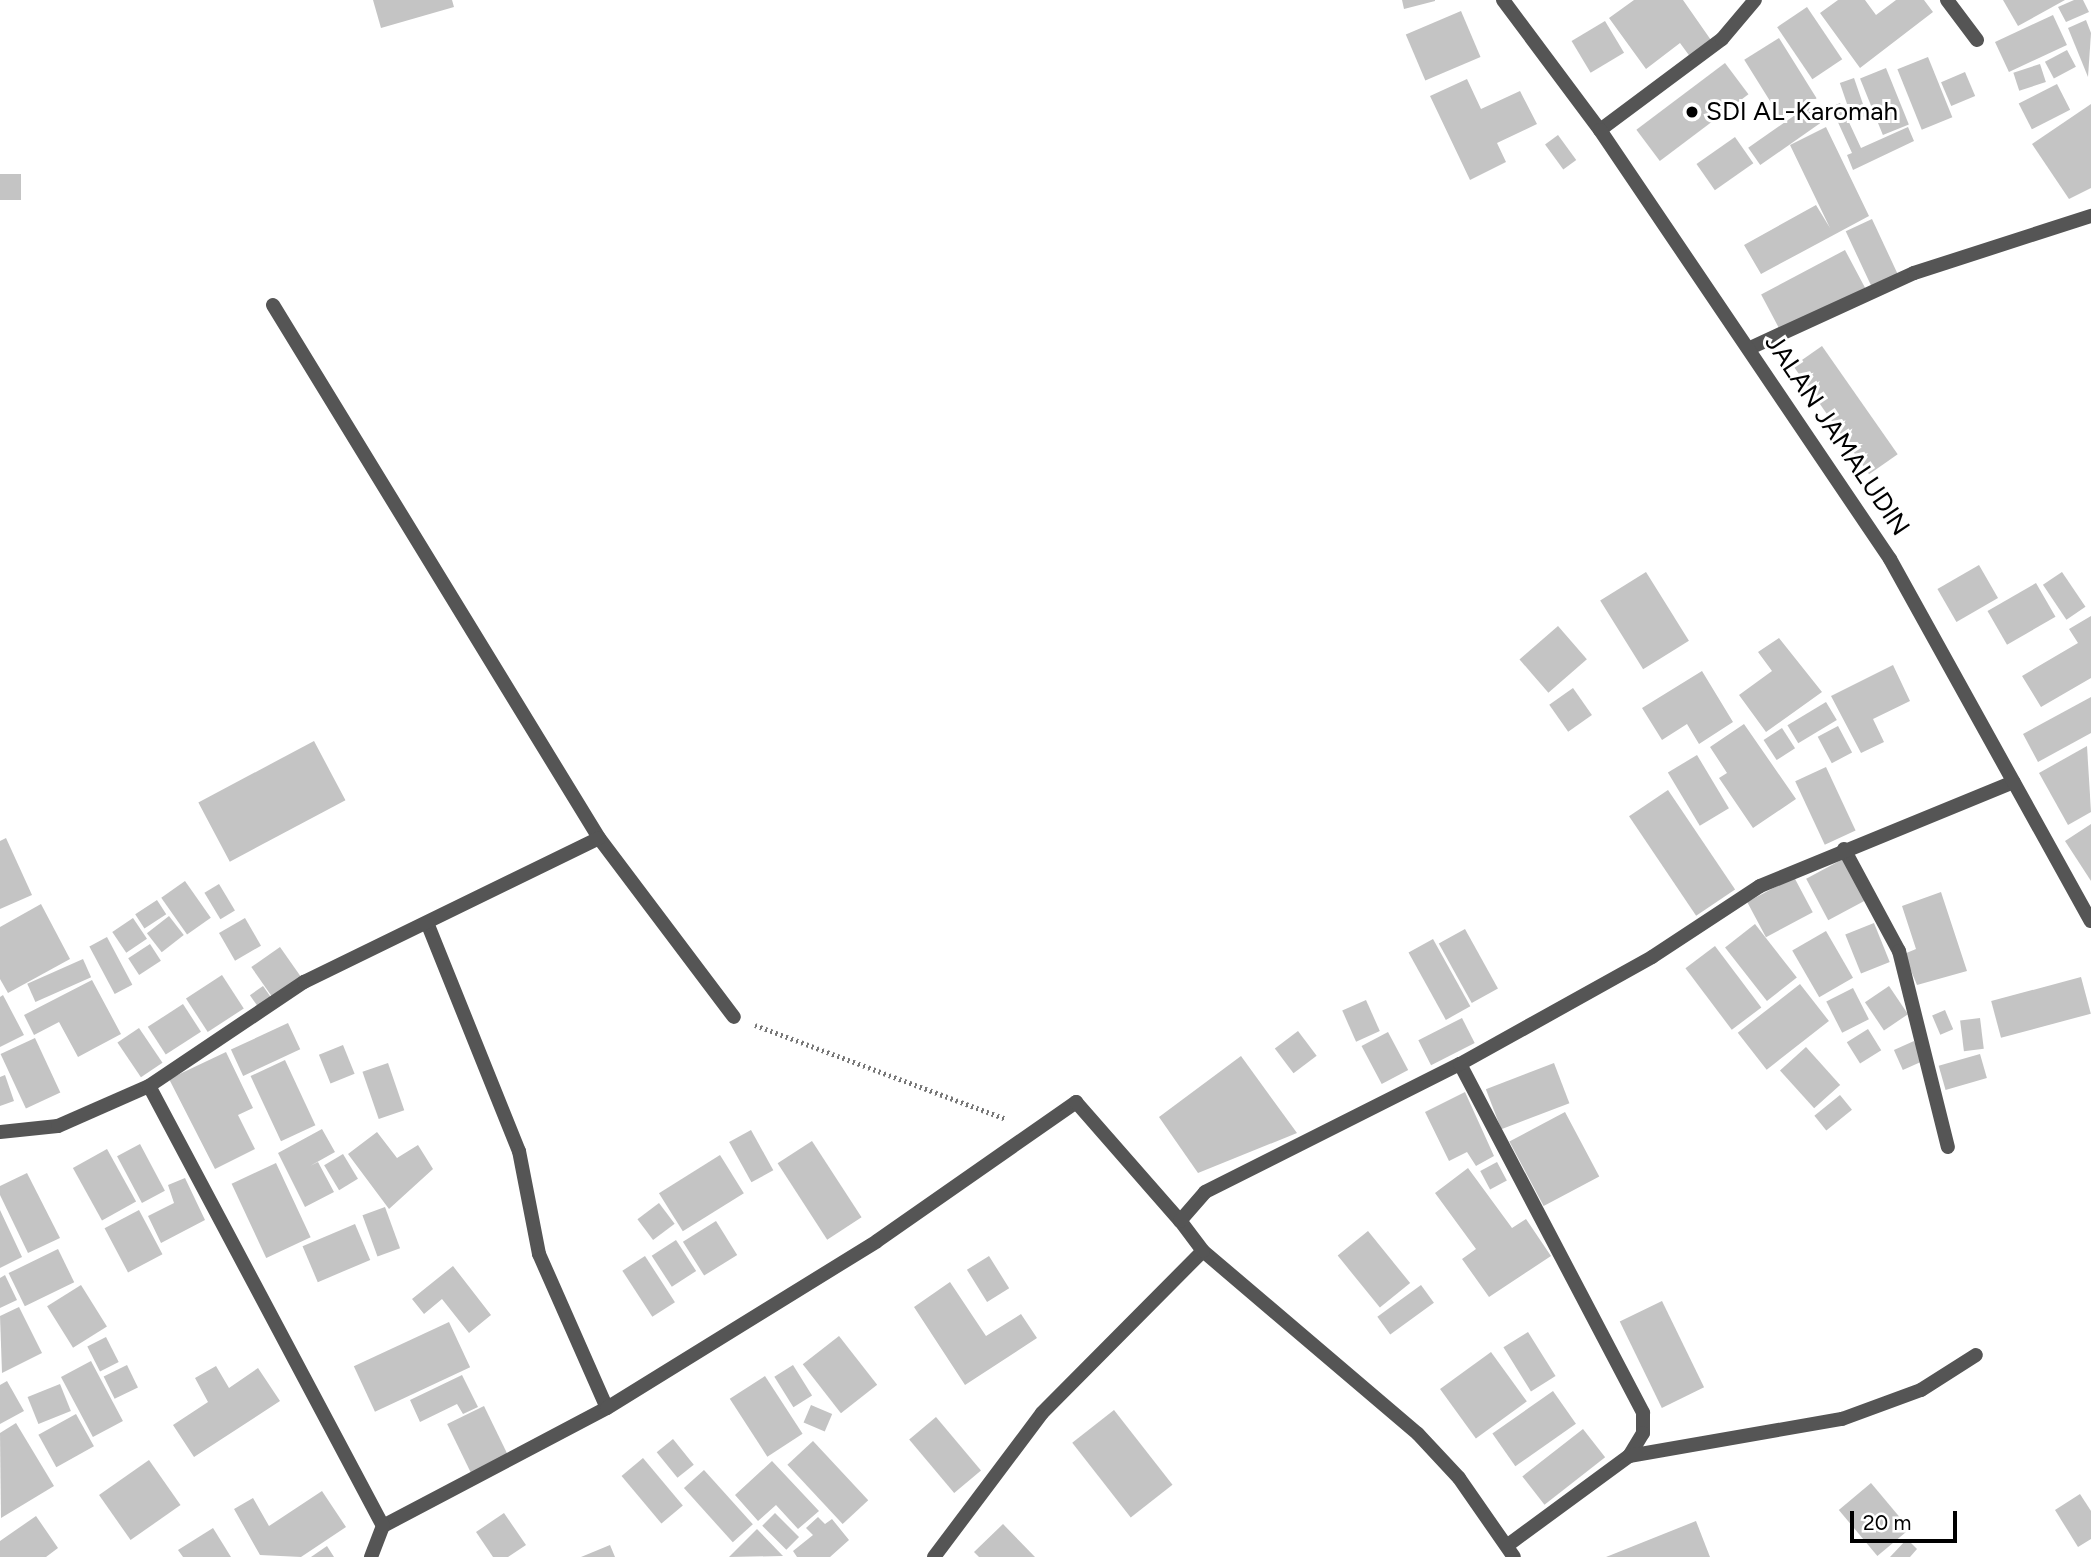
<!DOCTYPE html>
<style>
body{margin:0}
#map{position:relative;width:2091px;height:1557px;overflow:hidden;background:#fff;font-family:Figtree,sans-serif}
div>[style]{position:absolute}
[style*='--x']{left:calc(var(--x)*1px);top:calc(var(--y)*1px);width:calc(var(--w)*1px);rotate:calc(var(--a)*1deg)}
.building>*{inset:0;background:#c4c4c4;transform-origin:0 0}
.path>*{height:4.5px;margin-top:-2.25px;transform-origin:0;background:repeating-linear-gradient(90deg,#777 0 2px,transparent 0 5.5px)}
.minor>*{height:14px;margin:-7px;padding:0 7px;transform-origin:7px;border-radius:7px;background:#555}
.tertiary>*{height:14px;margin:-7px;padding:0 7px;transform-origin:7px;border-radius:7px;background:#555}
.dots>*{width:19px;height:19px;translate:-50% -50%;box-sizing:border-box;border:4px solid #fff;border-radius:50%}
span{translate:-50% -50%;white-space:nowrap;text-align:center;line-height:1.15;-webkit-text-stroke:6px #fff;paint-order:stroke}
.poi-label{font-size:26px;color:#000}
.left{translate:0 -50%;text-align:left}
.street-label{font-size:26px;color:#000}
.scale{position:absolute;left:1850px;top:1511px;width:107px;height:32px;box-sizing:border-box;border:4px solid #000;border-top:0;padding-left:9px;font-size:21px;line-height:24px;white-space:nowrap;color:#000;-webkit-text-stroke:5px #fff;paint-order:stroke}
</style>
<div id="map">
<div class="building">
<div style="clip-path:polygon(373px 0,452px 0,454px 7px,381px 28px)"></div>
<div style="clip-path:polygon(1402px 0,1435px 0,1435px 1px,1404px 9px)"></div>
<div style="clip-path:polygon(1634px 0,1683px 0,1713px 43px,1691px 58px,1680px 43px,1646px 69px,1609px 18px)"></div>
<div style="clip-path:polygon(1838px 0,1865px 0,1876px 15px,1896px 0,1924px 0,1933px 12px,1860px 68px,1820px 13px)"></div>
<div style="clip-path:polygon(2003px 0,2065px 0,2018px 26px)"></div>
<div style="clip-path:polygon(2074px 0,2083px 0,2089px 12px,2066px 22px,2058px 7px)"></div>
<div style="left:1807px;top:7px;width:63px;height:36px;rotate:56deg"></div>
<div style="left:1461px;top:11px;width:50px;height:60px;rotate:67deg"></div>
<div style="left:2053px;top:15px;width:33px;height:64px;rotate:65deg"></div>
<div style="clip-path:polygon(2086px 20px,2091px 33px,2088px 77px,2068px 28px)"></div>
<div style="left:1605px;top:21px;width:37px;height:39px;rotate:59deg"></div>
<div style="left:1779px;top:38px;width:71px;height:41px;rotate:58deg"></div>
<div style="left:2067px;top:50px;width:19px;height:25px;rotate:62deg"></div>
<div style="left:1928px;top:57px;width:65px;height:33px;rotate:68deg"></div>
<div style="left:1725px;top:63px;width:39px;height:111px;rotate:53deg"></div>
<div style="left:2040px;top:64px;width:19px;height:28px;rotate:72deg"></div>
<div style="left:1886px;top:68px;width:61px;height:28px;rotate:68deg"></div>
<div style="left:1965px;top:72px;width:26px;height:26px;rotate:67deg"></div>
<div style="left:1854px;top:78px;width:40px;height:15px;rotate:71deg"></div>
<div style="clip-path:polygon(1467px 79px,1481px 109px,1520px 91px,1537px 124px,1497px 143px,1506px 162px,1470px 180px,1430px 96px)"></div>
<div style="left:2057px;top:84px;width:29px;height:43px;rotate:63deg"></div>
<div style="clip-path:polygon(1840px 103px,1861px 148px,1908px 127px,1914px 141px,1853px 170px,1847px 155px,1852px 153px,1831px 107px)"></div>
<div style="clip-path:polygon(2091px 104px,2091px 188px,2069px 199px,2032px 144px)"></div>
<div style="left:1808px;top:106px;width:21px;height:73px;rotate:55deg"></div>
<div style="clip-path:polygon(1826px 127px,1869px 216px,1761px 274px,1744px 245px,1816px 205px,1830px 228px,1790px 145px)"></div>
<div style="left:1558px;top:135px;width:31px;height:16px;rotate:54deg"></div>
<div style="left:1735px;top:137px;width:32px;height:47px;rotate:55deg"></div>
<div style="left:0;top:174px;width:21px;height:26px"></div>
<div style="left:1872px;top:219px;width:63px;height:29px;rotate:65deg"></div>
<div style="left:1845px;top:250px;width:43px;height:95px;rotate:62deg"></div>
<div style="left:1822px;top:346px;width:132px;height:35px;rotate:55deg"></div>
<div style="left:1979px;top:565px;width:38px;height:48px;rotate:60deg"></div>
<div style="left:1646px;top:572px;width:81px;height:54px;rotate:58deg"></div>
<div style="left:2062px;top:572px;width:42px;height:23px;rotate:56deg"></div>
<div style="left:2036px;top:583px;width:39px;height:56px;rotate:60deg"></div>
<div style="clip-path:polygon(2091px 616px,2091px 678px,2041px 707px,2022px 676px,2078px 643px,2069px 629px)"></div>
<div style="left:1558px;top:626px;width:44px;height:51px;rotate:49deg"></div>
<div style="clip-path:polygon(1779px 638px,1822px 692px,1766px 732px,1739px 695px,1772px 671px,1758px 652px)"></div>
<div style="clip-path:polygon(1893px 665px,1910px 701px,1873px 719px,1884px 742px,1861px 753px,1831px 696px)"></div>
<div style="clip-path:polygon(1702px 671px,1733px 722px,1699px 744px,1687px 724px,1662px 740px,1642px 708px)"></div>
<div style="left:1573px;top:688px;width:33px;height:29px;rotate:55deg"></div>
<div style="clip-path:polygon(2091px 697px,2091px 733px,2038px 762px,2023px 734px)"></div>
<div style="left:1826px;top:702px;width:21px;height:45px;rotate:59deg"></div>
<div style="clip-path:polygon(1744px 724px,1796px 799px,1753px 828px,1719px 778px,1727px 773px,1710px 747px)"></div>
<div style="left:1838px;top:726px;width:30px;height:23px;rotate:62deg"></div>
<div style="left:1782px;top:728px;width:24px;height:22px;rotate:57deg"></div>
<div style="left:314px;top:741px;width:67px;height:131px;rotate:62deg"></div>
<div style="clip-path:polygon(2087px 746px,2091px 812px,2068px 825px,2039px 773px)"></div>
<div style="left:1697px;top:755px;width:62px;height:34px;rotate:59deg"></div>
<div style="left:1826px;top:767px;width:70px;height:34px;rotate:65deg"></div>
<div style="left:1668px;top:790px;width:120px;height:47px;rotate:56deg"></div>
<div style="clip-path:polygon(2091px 824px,2091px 881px,2065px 841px)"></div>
<div style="clip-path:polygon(6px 838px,32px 895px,0 909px,0 841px)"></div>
<div style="left:1845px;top:858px;width:47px;height:44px;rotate:62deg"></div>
<div style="left:1794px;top:877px;width:40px;height:53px;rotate:62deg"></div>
<div style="left:185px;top:881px;width:45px;height:29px;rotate:55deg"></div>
<div style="left:219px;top:884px;width:31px;height:17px;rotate:59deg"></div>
<div style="clip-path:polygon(1941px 892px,1967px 971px,1917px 985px,1904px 954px,1916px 949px,1902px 906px)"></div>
<div style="left:157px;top:900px;width:17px;height:26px;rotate:57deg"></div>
<div style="clip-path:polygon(41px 904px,70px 959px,8px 993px,0 979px,0 927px)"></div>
<div style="left:169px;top:916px;width:24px;height:28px;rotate:52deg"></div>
<div style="left:133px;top:918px;width:25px;height:25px;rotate:56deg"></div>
<div style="left:245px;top:918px;width:32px;height:30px;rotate:60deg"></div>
<div style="left:1874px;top:923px;width:42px;height:31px;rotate:68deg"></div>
<div style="left:1755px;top:924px;width:68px;height:38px;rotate:52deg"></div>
<div style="left:1465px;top:929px;width:68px;height:30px;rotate:61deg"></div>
<div style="left:1826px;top:931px;width:54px;height:39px;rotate:60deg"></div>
<div style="left:107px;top:937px;width:54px;height:20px;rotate:62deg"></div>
<div style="left:1433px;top:939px;width:77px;height:28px;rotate:61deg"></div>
<div style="left:150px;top:944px;width:20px;height:26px;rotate:57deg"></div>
<div style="left:1715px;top:946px;width:77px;height:37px;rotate:53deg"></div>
<div style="left:280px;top:947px;width:37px;height:35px;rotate:55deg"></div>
<div style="left:83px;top:959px;width:20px;height:61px;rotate:66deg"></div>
<div style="left:222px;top:975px;width:40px;height:43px;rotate:57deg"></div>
<div style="left:2081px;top:977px;width:38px;height:93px;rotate:75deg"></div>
<div style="clip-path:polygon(92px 980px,121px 1034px,78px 1057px,59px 1022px,34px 1035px,24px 1015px)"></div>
<div style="left:1800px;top:984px;width:47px;height:79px;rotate:52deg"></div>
<div style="left:263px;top:986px;width:16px;height:16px;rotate:55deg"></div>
<div style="left:1889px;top:986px;width:34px;height:29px;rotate:56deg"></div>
<div style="left:1853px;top:988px;width:35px;height:30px;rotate:63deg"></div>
<div style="clip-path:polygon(3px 995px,24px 1035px,0 1047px,0 997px)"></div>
<div style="left:1366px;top:1000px;width:34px;height:26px;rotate:66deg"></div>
<div style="left:183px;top:1004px;width:33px;height:42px;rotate:57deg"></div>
<div style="left:1945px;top:1010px;width:21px;height:14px;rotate:67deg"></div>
<div style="left:1462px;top:1018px;width:28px;height:49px;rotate:63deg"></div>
<div style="left:1980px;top:1018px;width:31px;height:20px;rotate:83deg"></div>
<div style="left:288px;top:1023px;width:29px;height:63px;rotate:65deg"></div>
<div style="left:139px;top:1028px;width:42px;height:26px;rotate:56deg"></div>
<div style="left:1868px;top:1029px;width:25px;height:25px;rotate:58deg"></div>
<div style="left:1298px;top:1031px;width:31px;height:29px;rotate:53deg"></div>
<div style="left:1388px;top:1032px;width:43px;height:30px;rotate:62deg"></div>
<div style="left:35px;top:1038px;width:60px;height:38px;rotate:65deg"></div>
<div style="left:1914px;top:1041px;width:22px;height:22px;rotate:66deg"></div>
<div style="left:343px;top:1045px;width:31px;height:26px;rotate:68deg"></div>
<div style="left:1806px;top:1047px;width:51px;height:35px;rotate:48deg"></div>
<div style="clip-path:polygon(226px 1052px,253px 1108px,238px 1115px,255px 1149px,215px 1169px,169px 1079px)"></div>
<div style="left:1980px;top:1054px;width:25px;height:43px;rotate:74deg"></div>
<div style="clip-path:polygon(1241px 1056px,1297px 1133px,1198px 1173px,1159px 1117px)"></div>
<div style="left:285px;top:1060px;width:72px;height:38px;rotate:65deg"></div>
<div style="left:388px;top:1063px;width:50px;height:27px;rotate:71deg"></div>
<div style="left:1554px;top:1063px;width:43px;height:73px;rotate:69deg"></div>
<div style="clip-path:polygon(5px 1075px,14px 1101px,0 1106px,0 1077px)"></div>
<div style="clip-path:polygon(1465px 1092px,1494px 1156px,1476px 1166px,1467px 1152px,1449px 1161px,1425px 1112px)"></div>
<div style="left:1840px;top:1095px;width:19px;height:33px;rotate:51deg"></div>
<div style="left:1565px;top:1112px;width:73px;height:63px;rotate:62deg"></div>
<div style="clip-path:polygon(322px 1129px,335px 1152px,310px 1166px,318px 1162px,334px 1192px,305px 1207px,278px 1153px)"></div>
<div style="left:751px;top:1130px;width:46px;height:25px;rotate:61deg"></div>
<div style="clip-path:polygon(377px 1132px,397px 1158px,418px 1145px,433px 1169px,389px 1209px,348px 1154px)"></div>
<div style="left:812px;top:1141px;width:91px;height:41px;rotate:57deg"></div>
<div style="left:140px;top:1144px;width:53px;height:26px;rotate:62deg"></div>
<div style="left:107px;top:1149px;width:60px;height:39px;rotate:61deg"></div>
<div style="left:343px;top:1154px;width:29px;height:22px;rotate:59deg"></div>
<div style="left:720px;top:1155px;width:45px;height:72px;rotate:58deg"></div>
<div style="left:1497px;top:1162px;width:21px;height:19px;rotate:62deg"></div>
<div style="left:276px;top:1163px;width:82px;height:49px;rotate:65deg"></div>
<div style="clip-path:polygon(1468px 1168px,1512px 1228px,1526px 1219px,1551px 1256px,1489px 1297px,1462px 1259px,1476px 1249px,1435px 1193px)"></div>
<div style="clip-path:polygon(27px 1173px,60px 1238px,28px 1253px,0 1195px,0 1186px)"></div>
<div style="clip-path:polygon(185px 1178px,205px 1220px,161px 1243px,148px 1216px,174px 1203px,168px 1185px)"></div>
<div style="left:659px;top:1203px;width:26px;height:27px;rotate:53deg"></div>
<div style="left:385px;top:1207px;width:44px;height:24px;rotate:70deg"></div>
<div style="clip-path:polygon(0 1210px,22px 1257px,0 1268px)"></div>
<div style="left:139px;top:1210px;width:50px;height:39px;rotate:62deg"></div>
<div style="left:716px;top:1221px;width:40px;height:39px;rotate:58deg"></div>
<div style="left:355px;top:1224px;width:39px;height:57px;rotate:67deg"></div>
<div style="left:1368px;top:1231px;width:67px;height:39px;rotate:51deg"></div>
<div style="left:676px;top:1240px;width:37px;height:29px;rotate:57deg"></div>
<div style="left:58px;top:1249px;width:37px;height:55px;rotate:64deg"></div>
<div style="left:645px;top:1256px;width:55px;height:27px;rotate:57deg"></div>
<div style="left:989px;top:1256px;width:38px;height:26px;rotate:58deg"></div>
<div style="clip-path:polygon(453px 1266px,491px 1315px,469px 1333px,442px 1299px,424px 1314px,412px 1299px)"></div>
<div style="clip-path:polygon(5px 1275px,17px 1300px,0 1308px,0 1278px)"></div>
<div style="clip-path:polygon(950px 1282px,986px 1336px,1021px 1314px,1037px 1338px,965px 1385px,914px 1307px)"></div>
<div style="left:81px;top:1285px;width:49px;height:40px;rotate:58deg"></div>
<div style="left:1421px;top:1285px;width:22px;height:54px;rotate:54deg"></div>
<div style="left:1662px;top:1301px;width:96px;height:47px;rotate:64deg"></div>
<div style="clip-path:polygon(19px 1307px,42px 1353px,2px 1373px,0 1316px)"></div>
<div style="left:449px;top:1322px;width:50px;height:105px;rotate:65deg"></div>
<div style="left:1528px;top:1332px;width:52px;height:29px;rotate:58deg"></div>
<div style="left:839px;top:1336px;width:62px;height:46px;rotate:52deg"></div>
<div style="left:106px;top:1337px;width:28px;height:21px;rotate:63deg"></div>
<div style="left:1491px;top:1352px;width:61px;height:63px;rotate:54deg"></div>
<div style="left:91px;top:1361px;width:68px;height:34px;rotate:62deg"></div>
<div style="left:127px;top:1365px;width:25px;height:26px;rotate:64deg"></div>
<div style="left:793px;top:1365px;width:36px;height:22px;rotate:58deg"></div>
<div style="clip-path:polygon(216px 1366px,229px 1388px,258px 1368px,280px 1401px,194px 1457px,173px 1425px,208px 1402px,195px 1378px)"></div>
<div style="clip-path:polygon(462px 1375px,478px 1407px,463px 1414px,457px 1404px,420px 1422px,410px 1400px)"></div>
<div style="left:765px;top:1376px;width:69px;height:42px;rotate:57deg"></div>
<div style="clip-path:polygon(7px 1381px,24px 1411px,0 1424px,0 1385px)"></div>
<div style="left:60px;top:1384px;width:29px;height:35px;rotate:68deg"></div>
<div style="left:1553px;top:1391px;width:40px;height:74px;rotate:55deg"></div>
<div style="left:811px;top:1405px;width:23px;height:19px;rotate:23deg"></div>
<div style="left:484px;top:1406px;width:55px;height:41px;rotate:64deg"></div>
<div style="left:1114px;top:1410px;width:95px;height:53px;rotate:52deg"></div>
<div style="left:76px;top:1414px;width:37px;height:43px;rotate:61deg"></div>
<div style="left:936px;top:1417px;width:70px;height:35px;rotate:50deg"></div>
<div style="clip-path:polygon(16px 1423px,54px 1486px,1px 1518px,0 1433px)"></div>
<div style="left:1583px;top:1429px;width:36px;height:77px;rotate:52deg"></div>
<div style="left:673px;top:1439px;width:33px;height:21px;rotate:51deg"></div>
<div style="left:813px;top:1441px;width:81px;height:35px;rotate:47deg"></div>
<div style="left:643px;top:1458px;width:62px;height:28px;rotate:50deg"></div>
<div style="left:149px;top:1460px;width:55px;height:61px;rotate:55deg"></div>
<div style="clip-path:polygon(772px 1461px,819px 1511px,798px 1529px,776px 1505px,758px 1521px,735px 1495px)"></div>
<div style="left:704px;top:1470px;width:73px;height:27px;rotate:48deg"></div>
<div style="left:1871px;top:1483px;width:60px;height:42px;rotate:50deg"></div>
<div style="clip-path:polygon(322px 1491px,346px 1527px,301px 1557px,260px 1555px,234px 1509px,253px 1498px,269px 1526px)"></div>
<div style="clip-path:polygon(2080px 1494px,2091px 1511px,2091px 1539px,2078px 1547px,2055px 1510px)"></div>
<div style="clip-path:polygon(504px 1513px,526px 1545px,508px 1557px,493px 1557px,476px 1532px)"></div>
<div style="left:775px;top:1513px;width:34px;height:18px;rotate:45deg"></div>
<div style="clip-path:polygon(36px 1516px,58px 1548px,46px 1557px,0 1557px,0 1541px)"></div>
<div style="clip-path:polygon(818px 1517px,825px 1524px,832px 1519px,849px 1540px,830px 1557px,797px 1557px,793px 1551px,813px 1535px,806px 1528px)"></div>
<div style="clip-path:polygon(1696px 1521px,1710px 1557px,1606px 1557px)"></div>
<div style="clip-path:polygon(1003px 1524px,1035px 1557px,979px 1557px,974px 1552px)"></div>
<div style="clip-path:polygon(213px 1528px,231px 1557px,183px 1557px,178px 1550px)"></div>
<div style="clip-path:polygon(757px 1529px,783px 1556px,729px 1557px)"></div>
<div style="clip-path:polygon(1907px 1539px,1917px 1549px,1910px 1557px,1890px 1557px)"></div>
<div style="clip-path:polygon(610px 1545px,615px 1557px,581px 1557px)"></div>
<div style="clip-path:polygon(327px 1546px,334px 1557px,311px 1557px)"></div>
</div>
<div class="path">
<div style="--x:755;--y:1025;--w:268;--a:20.5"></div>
</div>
<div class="minor">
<div style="--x:1947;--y:0;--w:50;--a:53.1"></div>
<div style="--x:1600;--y:130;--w:152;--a:-36.7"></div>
<div style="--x:1722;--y:39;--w:51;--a:-49.8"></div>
<div style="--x:273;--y:305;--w:625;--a:58.55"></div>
<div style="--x:599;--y:838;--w:224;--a:53"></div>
<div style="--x:1750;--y:348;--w:180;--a:-24.6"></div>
<div style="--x:1914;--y:273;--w:186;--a:-17.9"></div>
<div style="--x:1844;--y:849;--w:116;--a:61.7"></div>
<div style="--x:1899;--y:951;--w:202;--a:76"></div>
<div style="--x:428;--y:925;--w:244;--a:68.1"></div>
<div style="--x:519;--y:1151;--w:105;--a:79"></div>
<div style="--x:539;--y:1254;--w:168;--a:66.2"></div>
<div style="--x:1460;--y:1064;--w:394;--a:62.3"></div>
<div style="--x:1643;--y:1413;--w:20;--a:90"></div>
<div style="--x:1643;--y:1433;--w:27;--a:121"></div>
<div style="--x:1629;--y:1456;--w:150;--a:143.7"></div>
<div style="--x:0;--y:1132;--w:58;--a:-5.9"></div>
<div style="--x:58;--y:1126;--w:99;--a:-23.7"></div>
<div style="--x:1203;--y:1251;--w:282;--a:40.4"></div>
<div style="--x:1418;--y:1434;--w:60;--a:47"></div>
<div style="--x:1459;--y:1478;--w:96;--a:55.2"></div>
<div style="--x:1629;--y:1456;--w:216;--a:-9.9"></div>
<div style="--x:1842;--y:1419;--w:84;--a:-20.2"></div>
<div style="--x:1921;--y:1390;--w:65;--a:-32.5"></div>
<div style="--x:383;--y:1526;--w:253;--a:-27.8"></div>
<div style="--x:607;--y:1408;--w:317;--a:-31.7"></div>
<div style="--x:877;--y:1241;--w:243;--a:-34.9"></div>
<div style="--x:1076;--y:1102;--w:158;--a:48.8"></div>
<div style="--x:371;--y:1557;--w:33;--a:-69"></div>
<div style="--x:383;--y:1526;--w:498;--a:-118"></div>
<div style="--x:149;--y:1086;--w:187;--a:-33.9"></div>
<div style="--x:304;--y:982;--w:328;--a:-26"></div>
<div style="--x:934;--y:1557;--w:180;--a:-53.1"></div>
<div style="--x:1042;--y:1413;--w:228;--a:-45.2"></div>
<div style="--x:1203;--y:1251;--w:38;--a:-127"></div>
<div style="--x:1180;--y:1221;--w:38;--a:-49"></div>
<div style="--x:1205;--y:1192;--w:285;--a:-26.7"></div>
<div style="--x:1460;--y:1064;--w:220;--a:-29.1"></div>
<div style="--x:1652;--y:957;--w:129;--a:-33.3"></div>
<div style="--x:1760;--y:886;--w:274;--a:-22.3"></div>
</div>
<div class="tertiary">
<div style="--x:1503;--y:0;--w:162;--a:53.3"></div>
<div style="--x:1600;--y:130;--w:518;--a:55.94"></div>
<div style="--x:1890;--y:559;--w:414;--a:61"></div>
</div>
<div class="dots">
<div style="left:1692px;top:112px;background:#000"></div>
</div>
<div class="poi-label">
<span class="left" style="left:1706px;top:112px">SDI AL-Karomah</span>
</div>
<div class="street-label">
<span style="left:1837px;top:435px;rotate:56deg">JALAN JAMALUDIN</span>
</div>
<div class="scale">20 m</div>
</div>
